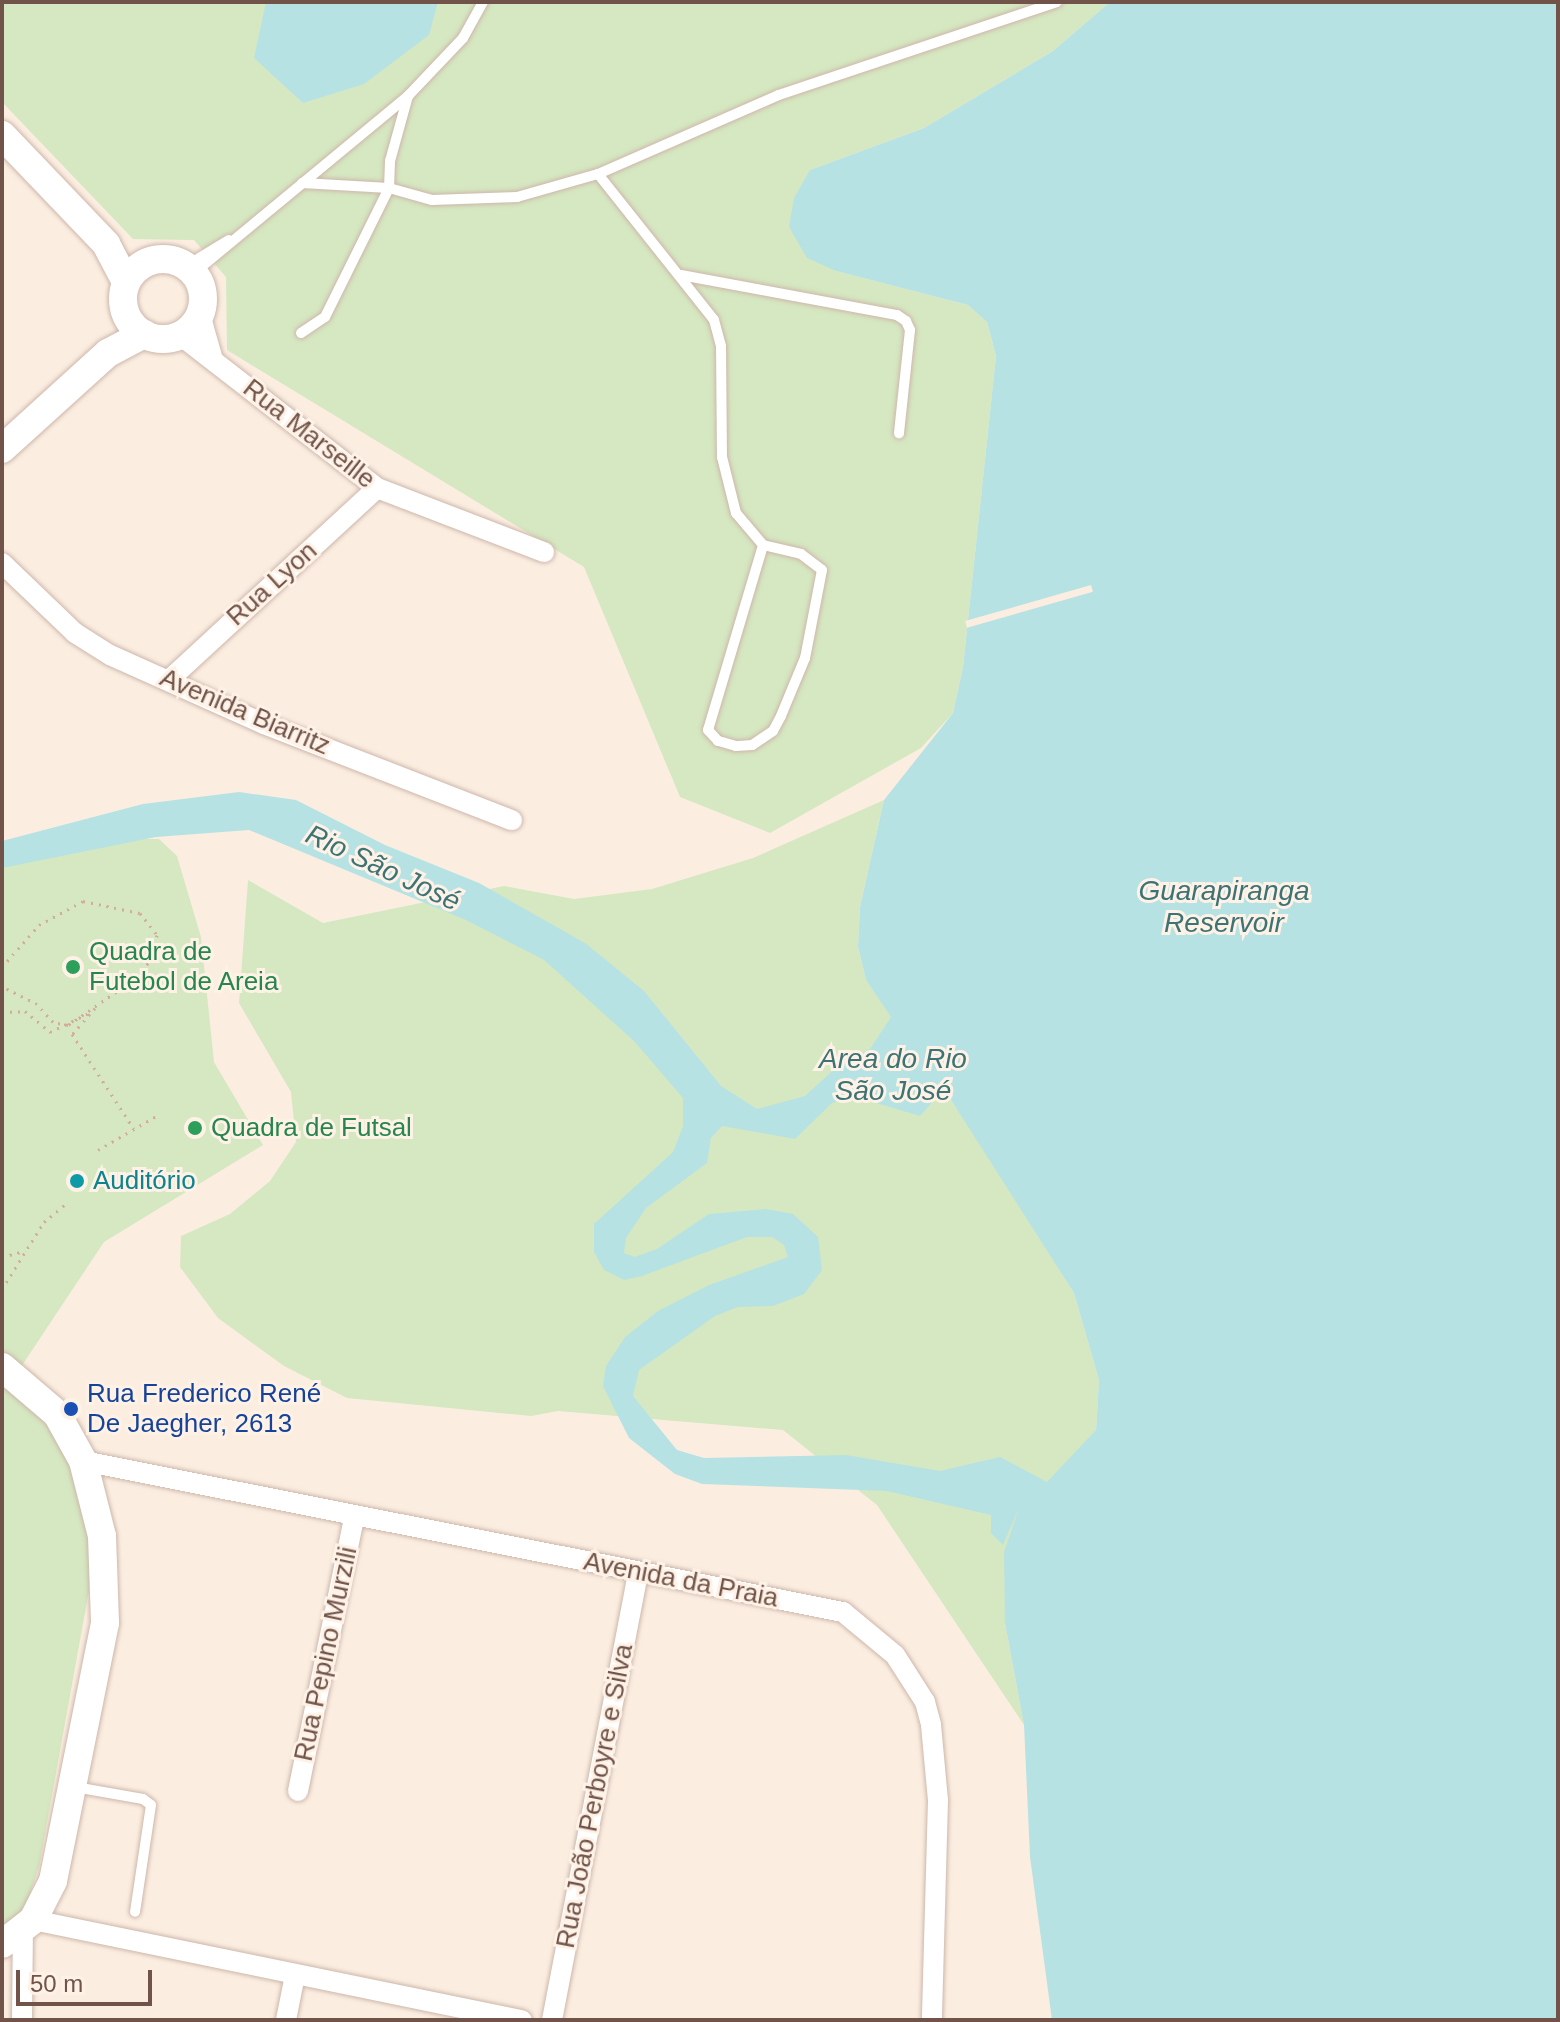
<!DOCTYPE html>
<meta charset="utf-8">
<style>
body{margin:0}
#map{position:relative;width:1560px;height:2022px;overflow:hidden;background:#fbeee1;font-family:Arial,sans-serif}
div>[style]{position:absolute}
[style*='--x']{left:calc(var(--x)*1px);top:calc(var(--y)*1px);width:calc(var(--w)*1px);rotate:calc(var(--a)*1deg)}
.green>*{inset:0;background:#d5e8c1}
.water>*{inset:0;background:#b7e2e3}
.pier>*{inset:0;background:#fbeee1;transform-origin:0 0}
.path>*{height:3px;margin-top:-1.5px;transform-origin:0;background:repeating-linear-gradient(90deg,#d4ac9d 0 2px,transparent 0 8px)}
.roads{filter:drop-shadow(0 0 2px #ceb7ab) drop-shadow(0 0 2px #ceb7ab)}
.lane>*{height:10px;margin:-5px;padding:0 5px;transform-origin:5px;border-radius:5px;background:#fff}
.street>*{height:20px;margin:-10px;padding:0 10px;transform-origin:10px;border-radius:10px;background:#fff}
.secondary>*{height:28px;margin:-14px;padding:0 14px;transform-origin:14px;border-radius:14px;background:#fff}
.secondary>.ring{margin:-14px;padding:0;box-sizing:content-box;background:none;border:28px solid #fff;border-radius:50%}
.dots>*{width:22px;height:22px;translate:-50% -50%;box-sizing:border-box;border:4px solid #fef2e7;border-radius:50%}
span{translate:-50% -50%;white-space:nowrap;text-align:center;line-height:1.15;-webkit-text-stroke:6px #fef2e7;paint-order:stroke}
.street-label{font-size:26px;color:#715349}
.leisure-label{font-size:26px;color:#27864d}
.left{translate:0 -50%;text-align:left}
.culture-label{font-size:26px;color:#0d838f}
.transit-label{font-size:26px;color:#164399}
.water-label{font-size:28px;color:#3e7376;font-style:italic}
.frame{position:absolute;inset:0;border:4px solid #715349;pointer-events:none}
.scale{position:absolute;left:16px;top:1970px;width:136px;height:36px;box-sizing:border-box;border:4px solid #715349;border-top:0;padding-left:10px;font-size:24px;line-height:28px;white-space:nowrap;color:#715349;-webkit-text-stroke:6px #fef2e7;paint-order:stroke}
</style>
<div id="map">
<div class="green">
<div style="clip-path:polygon(2px 2px,1110px 2px,1053px 51px,924px 128px,810px 170px,836px 271px,968px 305px,987px 322px,996px 356px,963px 667px,953px 713px,921px 748px,770px 833px,680px 797px,584px 567px,227px 350px,226px 277px,194px 240px,133px 239px,2px 102px)"></div>
<div style="clip-path:polygon(884px 800px,860px 907px,858px 947px,866px 980px,986px 1150px,1074px 1293px,1099px 1380px,1096px 1430px,1074px 1457px,1005px 1623px,1024px 1725px,877px 1505px,783px 1430px,558px 1411px,531px 1416px,347px 1398px,284px 1366px,218px 1318px,180px 1267px,181px 1236px,230px 1214px,270px 1181px,296px 1142px,291px 1092px,239px 1003px,248px 880px,323px 923px,504px 886px,574px 899px,652px 889px,753px 858px)"></div>
<div style="clip-path:polygon(125px 839px,159px 839px,177px 856px,201px 937px,214px 1062px,263px 1145px,104px 1242px,17px 1373px,2px 1361px,2px 863px)"></div>
<div style="clip-path:polygon(2px 1379px,50px 1420px,90px 1499px,90px 1585px,39px 1867px,23px 1914px,2px 1927px)"></div>
</div>
<div class="water">
<div style="clip-path:polygon(266px 2px,438px 2px,429px 35px,364px 84px,303px 103px,254px 58px)"></div>
<div style="clip-path:polygon(evenodd,1110px 2px,1558px 2px,1558px 2020px,1052px 2020px,1030px 1857px,1024px 1725px,1005px 1623px,1004px 1552px,1019px 1508px,1003px 1545px,991px 1533px,991px 1515px,887px 1491px,702px 1484px,675px 1474px,629px 1438px,603px 1386px,606px 1366px,625px 1337px,658px 1311px,709px 1285px,788px 1257px,784px 1245px,772px 1237px,747px 1237px,642px 1276px,624px 1280px,604px 1270px,594px 1252px,594px 1224px,673px 1152px,683px 1126px,683px 1098px,634px 1041px,544px 960px,466px 920px,249px 830px,156px 837px,2px 868px,2px 841px,143px 804px,239px 792px,296px 800px,385px 845px,479px 883px,585px 943px,644px 991px,721px 1086px,757px 1109px,805px 1096px,839px 1065px,870px 1049px,891px 1017px,866px 980px,858px 947px,860px 907px,884px 800px,953px 713px,963px 667px,996px 356px,987px 322px,968px 305px,836px 271px,807px 258px,789px 227px,794px 198px,810px 170px,924px 128px,1053px 51px,1110px 2px,944px 1089px,1074px 1293px,1099px 1380px,1096px 1430px,1047px 1482px,1000px 1457px,940px 1471px,846px 1455px,704px 1458px,677px 1450px,633px 1396px,639px 1370px,715px 1316px,738px 1307px,773px 1306px,804px 1294px,822px 1270px,818px 1237px,793px 1214px,766px 1209px,709px 1214px,657px 1249px,635px 1257px,624px 1253px,626px 1238px,646px 1208px,707px 1163px,711px 1138px,722px 1126px,795px 1139px,832px 1103px,856px 1097px,920px 1116px,944px 1089px)"></div>
</div>
<div class="pier">
<div style="left:1091px;top:585px;width:7px;height:131px;rotate:74deg"></div>
</div>
<div class="path">
<div style="--x:2;--y:967;--w:56;--a:-48.6"></div>
<div style="--x:39;--y:925;--w:50;--a:-28.6"></div>
<div style="--x:83;--y:901;--w:58;--a:11.9"></div>
<div style="--x:140;--y:913;--w:28;--a:52"></div>
<div style="--x:157;--y:935;--w:29;--a:108"></div>
<div style="--x:148;--y:963;--w:19;--a:129"></div>
<div style="--x:136;--y:978;--w:83;--a:145.3"></div>
<div style="--x:68;--y:1025;--w:15;--a:-169"></div>
<div style="--x:53;--y:1022;--w:24;--a:-132"></div>
<div style="--x:37;--y:1004;--w:39;--a:-153"></div>
<div style="--x:95;--y:1008;--w:35;--a:131"></div>
<div style="--x:72;--y:1034;--w:113;--a:56.9"></div>
<div style="--x:2;--y:1012;--w:23;--a:-2"></div>
<div style="--x:25;--y:1011;--w:33;--a:40"></div>
<div style="--x:50;--y:1032;--w:43;--a:-26"></div>
<div style="--x:98;--y:1150;--w:69;--a:-30.3"></div>
<div style="--x:2;--y:1257;--w:24;--a:-15"></div>
<div style="--x:2;--y:1289;--w:79;--a:-57.9"></div>
<div style="--x:44;--y:1222;--w:31;--a:-40"></div>
</div>
<div class="roads">
<div class="lane">
<div style="--x:408;--y:96;--w:67;--a:105.5"></div>
<div style="--x:390;--y:161;--w:27;--a:92"></div>
<div style="--x:389;--y:188;--w:45;--a:15.6"></div>
<div style="--x:432;--y:200;--w:85;--a:-2"></div>
<div style="--x:517;--y:197;--w:84;--a:-15.9"></div>
<div style="--x:598;--y:174;--w:197;--a:-23.6"></div>
<div style="--x:779;--y:95;--w:293;--a:-18.5"></div>
<div style="--x:598;--y:174;--w:186;--a:51.5"></div>
<div style="--x:714;--y:320;--w:27;--a:75"></div>
<div style="--x:721;--y:346;--w:111;--a:89.5"></div>
<div style="--x:722;--y:457;--w:58;--a:76"></div>
<div style="--x:736;--y:513;--w:42;--a:49.8"></div>
<div style="--x:763;--y:545;--w:39;--a:13"></div>
<div style="--x:801;--y:554;--w:26;--a:37"></div>
<div style="--x:822;--y:570;--w:90;--a:100.9"></div>
<div style="--x:805;--y:658;--w:63;--a:112.5"></div>
<div style="--x:781;--y:716;--w:17;--a:118"></div>
<div style="--x:773;--y:731;--w:25;--a:146"></div>
<div style="--x:752;--y:745;--w:16;--a:176"></div>
<div style="--x:736;--y:746;--w:19;--a:-164"></div>
<div style="--x:718;--y:741;--w:15;--a:-132"></div>
<div style="--x:708;--y:730;--w:193;--a:-73.4"></div>
<div style="--x:186;--y:266;--w:50;--a:-31.2"></div>
<div style="--x:194;--y:273;--w:278;--a:-39.6"></div>
<div style="--x:408;--y:96;--w:80;--a:-46.5"></div>
<div style="--x:463;--y:38;--w:41;--a:-60.9"></div>
<div style="--x:681;--y:275;--w:220;--a:10.5"></div>
<div style="--x:897;--y:315;--w:11;--a:34"></div>
<div style="--x:906;--y:321;--w:10;--a:66"></div>
<div style="--x:910;--y:330;--w:104;--a:96.1"></div>
<div style="--x:301;--y:333;--w:29;--a:-34"></div>
<div style="--x:325;--y:317;--w:144;--a:-63.6"></div>
<div style="--x:389;--y:188;--w:87;--a:-176.7"></div>
<div style="--x:75;--y:1787;--w:69;--a:10"></div>
<div style="--x:143;--y:1799;--w:10;--a:37"></div>
<div style="--x:151;--y:1805;--w:108;--a:98.5"></div>
</div>
<div class="street">
<div style="--x:200;--y:314;--w:48;--a:74.2"></div>
<div style="--x:180;--y:335;--w:249;--a:37.8"></div>
<div style="--x:377;--y:488;--w:179;--a:21"></div>
<div style="--x:2;--y:563;--w:101;--a:43.8"></div>
<div style="--x:75;--y:633;--w:41;--a:32.2"></div>
<div style="--x:110;--y:655;--w:169;--a:24.1"></div>
<div style="--x:264;--y:724;--w:266;--a:21.2"></div>
<div style="--x:169;--y:680;--w:283;--a:-42.7"></div>
<div style="--x:83;--y:1461;--w:775;--a:11.24"></div>
<div style="--x:843;--y:1612;--w:67;--a:39.6"></div>
<div style="--x:895;--y:1655;--w:56;--a:57.4"></div>
<div style="--x:925;--y:1702;--w:24;--a:75"></div>
<div style="--x:931;--y:1725;--w:75;--a:84.7"></div>
<div style="--x:938;--y:1800;--w:220;--a:91.6"></div>
<div style="--x:298;--y:1791;--w:280;--a:-78.4"></div>
<div style="--x:33;--y:1920;--w:499;--a:11.6"></div>
<div style="--x:22;--y:2020;--w:90;--a:-89.4"></div>
<div style="--x:286;--y:2020;--w:46;--a:-78.7"></div>
<div style="--x:552;--y:2020;--w:456;--a:-79.1"></div>
</div>
<div class="secondary">
<div style="--x:2;--y:135;--w:151;--a:46.3"></div>
<div style="--x:106;--y:244;--w:43;--a:62.2"></div>
<div class="ring" style="left:123px;top:259px;width:52px;height:52px"></div>
<div style="--x:2;--y:449;--w:143;--a:-42.2"></div>
<div style="--x:108;--y:353;--w:41;--a:-27.8"></div>
<div style="--x:2;--y:1367;--w:72;--a:40.5"></div>
<div style="--x:57;--y:1414;--w:54;--a:61"></div>
<div style="--x:83;--y:1461;--w:77;--a:75.8"></div>
<div style="--x:102;--y:1536;--w:87;--a:88"></div>
<div style="--x:105;--y:1623;--w:263;--a:101.4"></div>
<div style="--x:53;--y:1881;--w:44;--a:117.1"></div>
<div style="--x:33;--y:1920;--w:39;--a:142"></div>
</div>
</div>
<div class="dots">
<div style="left:73px;top:967px;background:#2e9e5b"></div>
<div style="left:195px;top:1128px;background:#2e9e5b"></div>
<div style="left:77px;top:1181px;background:#0f9aa8"></div>
<div style="left:71px;top:1409px;background:#1a4fb4"></div>
</div>
<div class="street-label">
<span style="left:309px;top:434px;rotate:38deg">Rua Marseille</span>
<span style="left:272px;top:584px;rotate:-42deg">Rua Lyon</span>
<span style="left:245px;top:712px;rotate:23deg">Avenida Biarritz</span>
<span style="left:681px;top:1580px;rotate:11deg">Avenida da Praia</span>
<span style="left:326px;top:1654px;rotate:-78deg">Rua Pepino Murzili</span>
<span style="left:595px;top:1796px;rotate:-79deg">Rua João Perboyre e Silva</span>
</div>
<div class="leisure-label">
<span class="left" style="left:89px;top:967px">Quadra de<br>Futebol de Areia</span>
<span class="left" style="left:211px;top:1128px">Quadra de Futsal</span>
</div>
<div class="culture-label">
<span class="left" style="left:93px;top:1181px">Auditório</span>
</div>
<div class="transit-label">
<span class="left" style="left:87px;top:1409px">Rua Frederico René<br>De Jaegher, 2613</span>
</div>
<div class="water-label">
<span style="left:383px;top:868px;rotate:25deg">Rio São José</span>
<span style="left:1224px;top:907px">Guarapiranga<br>Reservoir</span>
<span style="left:893px;top:1075px">Area do Rio<br>São José</span>
</div>
<div class="frame"></div>
<div class="scale">50 m</div>
</div>
